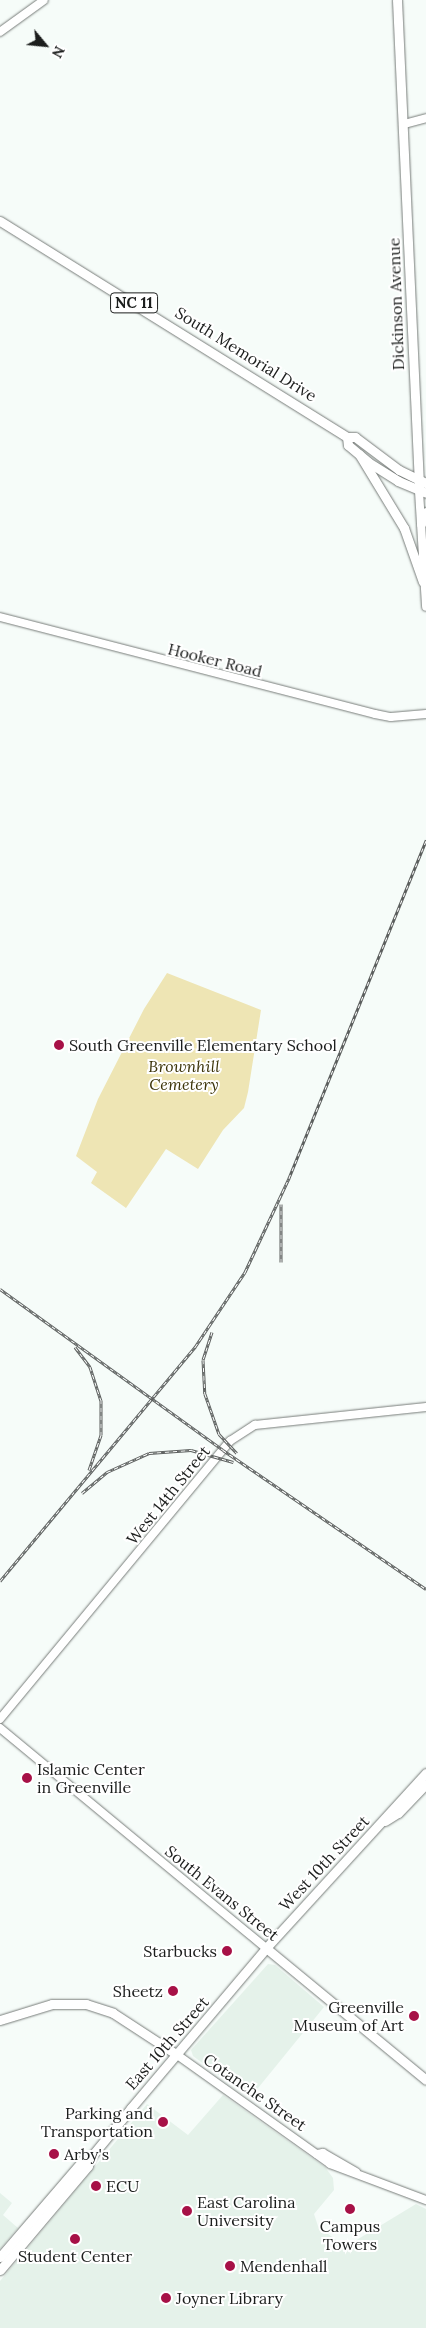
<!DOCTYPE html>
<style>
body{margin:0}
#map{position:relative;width:426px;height:2328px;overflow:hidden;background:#f6fcf9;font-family:Lora,serif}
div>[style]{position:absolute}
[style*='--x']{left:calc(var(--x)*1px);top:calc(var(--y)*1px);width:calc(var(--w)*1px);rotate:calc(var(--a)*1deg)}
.built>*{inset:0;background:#e5f2ea}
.green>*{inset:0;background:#eee5b4}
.roads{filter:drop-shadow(0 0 1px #777c79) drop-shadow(0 0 1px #777c79)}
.secondary>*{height:8px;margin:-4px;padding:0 4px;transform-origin:4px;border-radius:4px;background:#fff}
.primary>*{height:9px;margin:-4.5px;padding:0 4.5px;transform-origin:4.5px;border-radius:4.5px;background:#fff}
.rail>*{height:3px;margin-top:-1.5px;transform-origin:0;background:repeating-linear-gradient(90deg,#fff 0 4px,#5c5f5e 0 8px);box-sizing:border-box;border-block:1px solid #5c5f5e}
.dots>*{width:14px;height:14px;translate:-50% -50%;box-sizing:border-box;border:2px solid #fff;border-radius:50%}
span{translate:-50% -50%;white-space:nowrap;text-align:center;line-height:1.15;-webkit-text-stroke:4px #fff;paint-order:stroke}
.shield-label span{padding:1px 4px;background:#fff;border:1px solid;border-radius:4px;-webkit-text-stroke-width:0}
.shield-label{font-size:15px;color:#1c1e1d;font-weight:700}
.street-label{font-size:16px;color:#1c1e1d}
.poi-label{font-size:16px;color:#1c1e1d}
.left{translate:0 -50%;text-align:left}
.right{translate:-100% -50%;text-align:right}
.park-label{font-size:16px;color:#3b3308;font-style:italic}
.north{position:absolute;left:20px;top:20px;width:50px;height:50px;-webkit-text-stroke:4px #fff;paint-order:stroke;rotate:118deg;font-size:14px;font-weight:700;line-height:20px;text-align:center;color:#1c1e1d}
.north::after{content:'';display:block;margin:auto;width:18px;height:22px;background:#1c1e1d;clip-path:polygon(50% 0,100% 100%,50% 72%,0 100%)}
</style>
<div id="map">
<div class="built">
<div style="clip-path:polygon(268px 1964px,275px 1965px,324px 2007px,250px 2098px,193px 2056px,191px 2050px)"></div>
<div style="clip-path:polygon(223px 2095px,325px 2167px,333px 2178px,334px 2190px,314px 2214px,318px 2226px,345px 2247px,416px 2204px,426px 2209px,426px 2328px,0 2328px,0 2281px,147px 2104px,188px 2135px)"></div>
<div style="clip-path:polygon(0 2193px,12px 2203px,3px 2215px,18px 2228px,0 2249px)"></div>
</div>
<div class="green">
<div style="clip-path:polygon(167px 973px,261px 1010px,248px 1092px,244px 1108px,223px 1130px,198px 1169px,166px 1149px,126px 1208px,91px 1183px,97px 1172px,76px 1156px,98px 1099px,144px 1009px)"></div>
</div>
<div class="roads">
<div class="secondary">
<div style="--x:0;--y:32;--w:54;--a:-36"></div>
<div style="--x:404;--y:124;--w:23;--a:-15"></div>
<div style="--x:419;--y:491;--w:116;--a:86.5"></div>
<div style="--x:0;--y:617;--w:387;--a:14.5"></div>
<div style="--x:375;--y:714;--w:16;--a:11"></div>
<div style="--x:391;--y:717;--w:35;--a:-5"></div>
<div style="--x:0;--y:1719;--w:361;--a:-50.4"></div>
<div style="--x:230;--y:1441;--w:30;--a:-33"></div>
<div style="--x:255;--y:1425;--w:172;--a:-6"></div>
<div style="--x:0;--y:1728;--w:345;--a:39.6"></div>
<div style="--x:176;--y:2054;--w:189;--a:35.5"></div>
<div style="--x:330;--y:2164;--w:103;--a:20.6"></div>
<div style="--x:317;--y:2154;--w:6;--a:-9"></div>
<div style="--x:323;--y:2153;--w:38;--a:30"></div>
</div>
<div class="primary">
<div style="--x:397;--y:0;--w:491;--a:87.4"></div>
<div style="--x:0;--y:221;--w:409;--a:31.9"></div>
<div style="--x:347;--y:437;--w:8;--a:0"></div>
<div style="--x:355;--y:437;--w:55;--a:36.9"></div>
<div style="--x:399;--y:470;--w:30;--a:26"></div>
<div style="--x:347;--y:437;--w:8;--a:83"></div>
<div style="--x:348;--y:445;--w:26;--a:40"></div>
<div style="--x:368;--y:462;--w:36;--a:32"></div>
<div style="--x:398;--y:481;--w:30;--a:23"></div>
<div style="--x:359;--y:454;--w:87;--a:58.7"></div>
<div style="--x:404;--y:528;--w:57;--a:70.6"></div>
<div style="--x:421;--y:524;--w:13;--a:-67"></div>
<div style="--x:385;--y:1821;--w:15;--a:-32"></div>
<div style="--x:398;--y:1813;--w:40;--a:-46"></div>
<div style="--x:266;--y:1948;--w:207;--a:39.5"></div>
<div style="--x:0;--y:2020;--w:54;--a:-17.1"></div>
<div style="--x:52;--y:2004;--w:34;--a:0"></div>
<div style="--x:86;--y:2004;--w:28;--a:18"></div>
<div style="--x:113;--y:2013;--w:75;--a:33.1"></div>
<div style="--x:0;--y:2257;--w:128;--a:-49.4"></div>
<div style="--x:83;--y:2160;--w:7;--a:-16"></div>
<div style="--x:0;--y:2270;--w:136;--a:-49.8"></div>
<div style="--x:88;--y:2166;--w:8;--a:-76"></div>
<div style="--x:90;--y:2158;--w:65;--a:-50.6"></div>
<div style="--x:131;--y:2108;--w:209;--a:-49.8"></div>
<div style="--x:266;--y:1948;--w:237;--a:-47.6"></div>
</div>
</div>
<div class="rail">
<div style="--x:281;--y:1262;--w:58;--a:-90"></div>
<div style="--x:0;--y:1289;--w:275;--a:35.8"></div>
<div style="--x:223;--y:1450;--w:246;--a:34.4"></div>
<div style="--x:212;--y:1332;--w:29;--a:108"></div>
<div style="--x:203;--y:1360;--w:34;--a:87"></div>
<div style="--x:205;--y:1394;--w:42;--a:70.7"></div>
<div style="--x:219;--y:1434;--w:26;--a:47"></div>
<div style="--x:75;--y:1347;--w:25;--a:53"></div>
<div style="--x:90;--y:1367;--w:35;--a:72"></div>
<div style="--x:101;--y:1400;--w:35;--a:90"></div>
<div style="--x:101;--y:1435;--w:37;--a:109"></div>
<div style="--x:82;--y:1493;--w:33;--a:-40"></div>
<div style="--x:107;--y:1472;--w:46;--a:-24.3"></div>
<div style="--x:149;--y:1453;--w:42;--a:-4.1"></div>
<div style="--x:191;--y:1450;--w:44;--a:15.9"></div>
<div style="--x:0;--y:1581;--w:305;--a:-50.2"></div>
<div style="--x:195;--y:1347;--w:90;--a:-56.3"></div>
<div style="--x:245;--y:1272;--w:104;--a:-64.9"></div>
<div style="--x:289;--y:1178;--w:365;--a:-67.9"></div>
</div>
<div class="dots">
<div style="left:59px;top:1045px;background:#a71147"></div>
<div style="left:27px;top:1778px;background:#a71147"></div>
<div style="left:227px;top:1951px;background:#a71147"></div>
<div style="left:173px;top:1991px;background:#a71147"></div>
<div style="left:414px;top:2016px;background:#a71147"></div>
<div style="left:163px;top:2122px;background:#a71147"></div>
<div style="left:54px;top:2154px;background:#a71147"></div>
<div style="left:96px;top:2186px;background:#a71147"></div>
<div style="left:350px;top:2209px;background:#a71147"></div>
<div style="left:187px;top:2211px;background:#a71147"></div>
<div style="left:75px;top:2239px;background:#a71147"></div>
<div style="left:230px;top:2266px;background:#a71147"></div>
<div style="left:166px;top:2298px;background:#a71147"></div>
</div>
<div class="shield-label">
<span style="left:134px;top:303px">NC 11</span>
</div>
<div class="street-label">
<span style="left:396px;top:304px;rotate:-92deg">Dickinson Avenue</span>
<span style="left:246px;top:354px;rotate:32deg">South Memorial Drive</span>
<span style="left:215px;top:660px;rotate:14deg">Hooker Road</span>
<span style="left:168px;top:1495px;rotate:-51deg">West 14th Street</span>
<span style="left:324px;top:1863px;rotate:-47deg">West 10th Street</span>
<span style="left:222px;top:1893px;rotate:39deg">South Evans Street</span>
<span style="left:167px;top:2043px;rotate:-49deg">East 10th Street</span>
<span style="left:255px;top:2092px;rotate:35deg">Cotanche Street</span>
</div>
<div class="poi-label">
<span class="left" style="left:69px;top:1045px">South Greenville Elementary School</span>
<span class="left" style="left:37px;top:1778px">Islamic Center<br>in Greenville</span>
<span class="right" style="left:217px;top:1951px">Starbucks</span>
<span class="right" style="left:163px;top:1991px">Sheetz</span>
<span class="right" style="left:404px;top:2016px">Greenville<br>Museum of Art</span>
<span class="right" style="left:153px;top:2122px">Parking and<br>Transportation</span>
<span class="left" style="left:64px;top:2154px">Arby's</span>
<span class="left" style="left:106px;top:2186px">ECU</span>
<span class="left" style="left:197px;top:2211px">East Carolina<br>University</span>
<span style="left:350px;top:2235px">Campus<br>Towers</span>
<span style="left:75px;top:2256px">Student Center</span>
<span class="left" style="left:240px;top:2266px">Mendenhall</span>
<span class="left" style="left:176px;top:2298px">Joyner Library</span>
</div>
<div class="park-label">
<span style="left:184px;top:1075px">Brownhill<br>Cemetery</span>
</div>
<div class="north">N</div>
</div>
